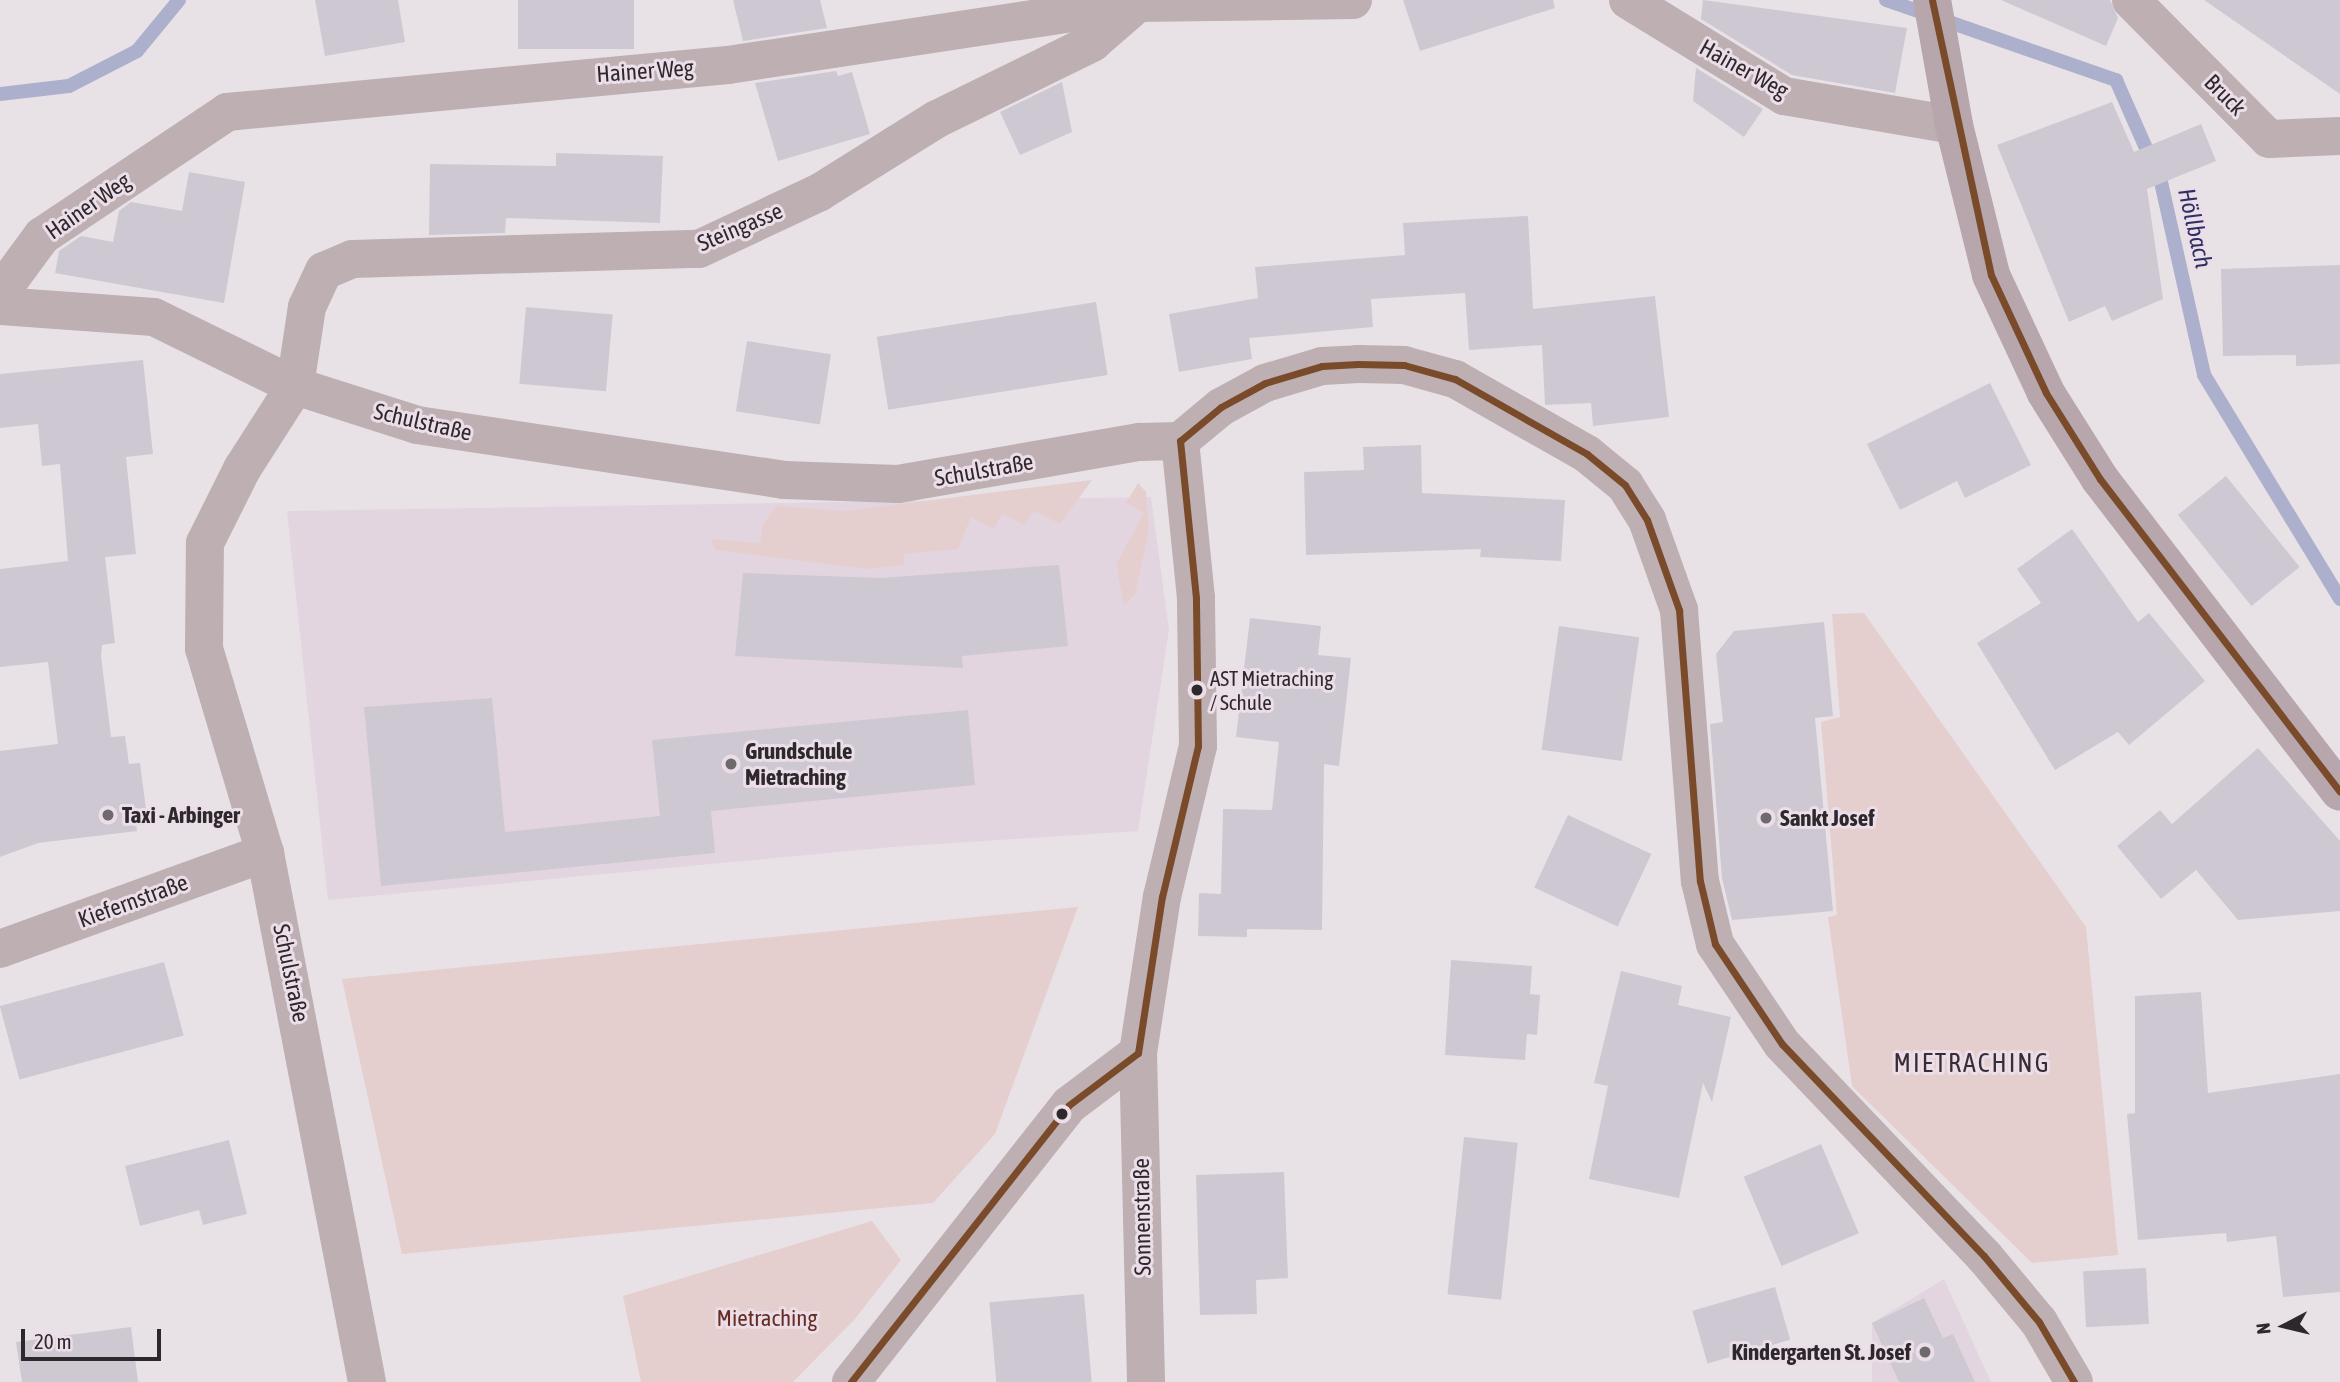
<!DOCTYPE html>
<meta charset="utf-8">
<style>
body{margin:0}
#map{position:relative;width:2340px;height:1382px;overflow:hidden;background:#e8e2e7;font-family:"Asap Condensed",sans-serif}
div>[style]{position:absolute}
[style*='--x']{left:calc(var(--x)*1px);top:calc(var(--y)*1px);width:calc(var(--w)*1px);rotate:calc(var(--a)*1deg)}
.built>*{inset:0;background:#e3d5e0}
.green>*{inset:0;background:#e4cfce}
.stream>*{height:14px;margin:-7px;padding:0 7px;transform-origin:7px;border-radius:7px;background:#adb0cc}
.building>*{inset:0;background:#cec8d2;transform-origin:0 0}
.minor>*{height:38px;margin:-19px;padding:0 19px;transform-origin:19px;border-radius:19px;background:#bdafb2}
.major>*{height:38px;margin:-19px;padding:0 19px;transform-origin:19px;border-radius:19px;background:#b7a6ac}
.bus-1>*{height:7px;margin:-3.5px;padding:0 3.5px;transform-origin:3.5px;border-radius:3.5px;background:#7a4b2a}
.dots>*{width:19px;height:19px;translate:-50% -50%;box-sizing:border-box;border:4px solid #ecdee8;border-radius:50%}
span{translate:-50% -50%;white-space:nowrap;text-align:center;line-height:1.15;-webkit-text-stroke:6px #ecdee8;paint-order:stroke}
.bus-label{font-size:21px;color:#2d282c}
.left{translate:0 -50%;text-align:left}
.street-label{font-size:23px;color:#2d282c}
.poi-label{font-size:23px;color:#2d282c;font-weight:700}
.right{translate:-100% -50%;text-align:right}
.park-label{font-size:23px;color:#672d22}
.water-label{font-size:24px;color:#2c3062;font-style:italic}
.quarter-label{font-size:26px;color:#382d35;letter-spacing:2px}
.north{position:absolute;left:2249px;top:1291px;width:70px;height:70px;-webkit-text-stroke:5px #ecdee8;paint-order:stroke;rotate:263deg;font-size:19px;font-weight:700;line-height:28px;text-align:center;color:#2d282c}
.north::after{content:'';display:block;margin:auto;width:24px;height:32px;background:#2d282c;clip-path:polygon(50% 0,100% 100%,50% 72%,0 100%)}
.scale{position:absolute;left:21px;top:1329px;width:140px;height:32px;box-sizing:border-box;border:4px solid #2d282c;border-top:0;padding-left:9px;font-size:21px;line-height:24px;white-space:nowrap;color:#2d282c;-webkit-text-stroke:5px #ecdee8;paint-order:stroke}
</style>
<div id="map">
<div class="built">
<div style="clip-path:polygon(1151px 497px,1169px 630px,1138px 831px,892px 847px,328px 900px,287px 511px)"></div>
<div style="clip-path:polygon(1944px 1279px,1991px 1382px,1872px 1382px,1872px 1323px)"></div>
</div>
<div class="green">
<div style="clip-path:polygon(1092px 480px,1060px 524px,1034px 511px,1024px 525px,1002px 514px,994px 529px,971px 517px,958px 549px,904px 554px,904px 565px,867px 569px,715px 550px,711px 539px,760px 543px,763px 524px,777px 506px,846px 511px)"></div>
<div style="clip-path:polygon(1138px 483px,1146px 492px,1149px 529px,1135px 595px,1124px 605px,1116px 564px,1144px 513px,1126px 503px)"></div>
<div style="clip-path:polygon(1864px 613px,2086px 927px,2118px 1255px,2032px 1263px,1852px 1086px,1828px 917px,1837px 915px,1821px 722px,1840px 717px,1832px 614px)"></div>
<div style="clip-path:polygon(1078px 907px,995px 1134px,933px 1203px,402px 1254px,342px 979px)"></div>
<div style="clip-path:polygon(872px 1221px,901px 1260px,854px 1320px,793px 1382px,641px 1382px,623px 1296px)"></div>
</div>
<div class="stream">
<div style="--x:1886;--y:0;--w:244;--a:19.2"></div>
<div style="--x:2116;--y:80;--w:111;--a:66.2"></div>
<div style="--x:2161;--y:182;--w:198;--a:77.4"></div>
<div style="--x:2204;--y:375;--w:262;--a:58.7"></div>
<div style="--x:0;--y:94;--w:69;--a:-6.6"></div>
<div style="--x:69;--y:86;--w:76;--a:-27.2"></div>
<div style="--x:137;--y:51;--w:66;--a:-50.5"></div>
</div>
<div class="building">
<div style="clip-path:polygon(315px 0,398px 0,405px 42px,325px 56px)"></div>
<div style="left:518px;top:0;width:116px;height:49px"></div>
<div style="clip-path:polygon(733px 0,820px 0,827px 28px,743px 41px)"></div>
<div style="clip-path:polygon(1403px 0,1553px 0,1555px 8px,1420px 51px)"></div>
<div style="clip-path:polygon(1703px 0,1907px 28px,1895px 93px,1792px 75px,1701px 19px)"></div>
<div style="clip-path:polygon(2001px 0,2110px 0,2118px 18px,2106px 46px)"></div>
<div style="clip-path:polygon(2204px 0,2340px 0,2340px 94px)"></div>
<div style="clip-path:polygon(1696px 68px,1763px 109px,1744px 137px,1693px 101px)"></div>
<div style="clip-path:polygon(836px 71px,838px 76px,852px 72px,870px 134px,778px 161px,755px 83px)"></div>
<div style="clip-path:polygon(1062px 82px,1072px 132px,1020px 155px,1000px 112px)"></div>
<div style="clip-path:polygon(2112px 102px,2134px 152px,2201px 124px,2216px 161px,2147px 189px,2163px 299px,2112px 321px,2105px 306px,2069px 322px,1997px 145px)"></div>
<div style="clip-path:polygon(556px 153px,663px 156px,660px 223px,506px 218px,505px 233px,429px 235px,430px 164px,556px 166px)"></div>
<div style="clip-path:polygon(189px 172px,245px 182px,224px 303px,55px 273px,59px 251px,81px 236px,113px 242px,119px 211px,131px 202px,182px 211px)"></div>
<div style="clip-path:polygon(1528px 216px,1533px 309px,1655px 296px,1669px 417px,1593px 426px,1591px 403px,1545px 405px,1542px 345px,1469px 350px,1465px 293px,1371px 299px,1373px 327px,1249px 338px,1252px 359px,1179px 372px,1169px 314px,1258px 298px,1255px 267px,1405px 255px,1403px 223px)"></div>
<div style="clip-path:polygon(2340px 265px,2340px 364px,2296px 366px,2296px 355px,2223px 356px,2221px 269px)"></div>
<div style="left:1096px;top:302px;width:74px;height:222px;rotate:81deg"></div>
<div style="left:526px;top:307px;width:87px;height:77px;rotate:5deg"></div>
<div style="left:747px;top:341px;width:85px;height:71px;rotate:9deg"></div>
<div style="clip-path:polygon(143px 360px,153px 454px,126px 457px,136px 554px,105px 557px,115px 643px,102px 645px,101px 656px,111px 737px,125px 736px,129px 764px,140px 763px,146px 809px,134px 810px,137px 831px,38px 843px,0 857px,0 751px,58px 744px,48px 662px,0 667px,0 569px,68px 561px,60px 464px,42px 466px,38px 424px,0 428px,0 374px)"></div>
<div style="clip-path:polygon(1990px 383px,2031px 465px,1965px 498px,1957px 481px,1900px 510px,1867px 444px)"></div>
<div style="clip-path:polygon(1421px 445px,1422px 493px,1565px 500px,1561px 561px,1480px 557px,1481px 549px,1306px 555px,1304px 472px,1364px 470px,1363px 447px)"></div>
<div style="left:2226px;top:476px;width:117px;height:62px;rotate:51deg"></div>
<div style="clip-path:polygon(2072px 529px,2138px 622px,2149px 613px,2205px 681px,2129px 745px,2118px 732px,2055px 770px,1977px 643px,2041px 603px,2017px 569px)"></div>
<div style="clip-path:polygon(1059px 565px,1068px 646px,962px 656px,963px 668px,735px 656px,743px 573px,880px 578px)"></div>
<div style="clip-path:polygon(1250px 618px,1321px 626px,1318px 655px,1351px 658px,1339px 766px,1324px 764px,1322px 930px,1247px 929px,1247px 937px,1198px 936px,1199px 893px,1221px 894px,1223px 809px,1272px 810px,1279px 742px,1236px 737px)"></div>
<div style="clip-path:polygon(1824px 622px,1833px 716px,1815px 718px,1833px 911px,1732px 920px,1722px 878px,1710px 724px,1723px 722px,1716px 654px,1734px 631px)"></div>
<div style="left:1559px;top:626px;width:81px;height:125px;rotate:8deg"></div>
<div style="clip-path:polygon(492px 698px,505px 832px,660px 816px,652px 740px,968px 710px,975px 785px,711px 811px,715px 853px,381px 886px,364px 707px)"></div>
<div style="clip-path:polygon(2258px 748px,2340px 841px,2340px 911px,2238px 920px,2196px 870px,2161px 899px,2117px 846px,2160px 810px,2172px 824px)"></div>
<div style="left:1568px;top:815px;width:92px;height:80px;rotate:25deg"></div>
<div style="clip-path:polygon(1451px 960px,1532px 966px,1530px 994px,1540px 995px,1537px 1035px,1527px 1034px,1525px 1060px,1445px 1055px)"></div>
<div style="left:164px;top:962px;width:76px;height:170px;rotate:75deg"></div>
<div style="clip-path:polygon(1621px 971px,1682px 986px,1678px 1005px,1731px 1017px,1712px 1102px,1703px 1083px,1679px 1198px,1589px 1179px,1608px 1086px,1594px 1083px)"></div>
<div style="clip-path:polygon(2201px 992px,2208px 1093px,2340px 1074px,2340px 1292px,2283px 1297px,2276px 1236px,2227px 1242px,2226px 1233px,2138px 1240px,2127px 1114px,2135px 1113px,2135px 996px)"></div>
<div style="left:1464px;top:1137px;width:54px;height:158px;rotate:6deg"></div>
<div style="clip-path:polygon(229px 1140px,247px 1214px,203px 1225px,199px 1210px,140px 1226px,125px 1166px)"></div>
<div style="left:1821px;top:1144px;width:97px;height:84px;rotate:67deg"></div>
<div style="clip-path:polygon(1284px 1172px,1288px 1278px,1256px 1280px,1257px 1314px,1200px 1315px,1196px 1175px)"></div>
<div style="left:2146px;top:1268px;width:56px;height:63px;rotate:87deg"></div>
<div style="left:1775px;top:1287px;width:55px;height:86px;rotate:74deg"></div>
<div style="left:1084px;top:1294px;width:88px;height:95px;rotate:85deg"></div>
<div style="clip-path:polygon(1924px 1298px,1943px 1338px,1953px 1334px,1975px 1382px,1899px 1382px,1872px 1323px)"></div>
<div style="clip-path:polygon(131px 1327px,138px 1382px,22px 1382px,16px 1342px)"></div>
</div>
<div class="minor">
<div style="--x:1628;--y:0;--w:183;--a:31.6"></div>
<div style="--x:1784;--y:96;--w:172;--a:9.7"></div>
<div style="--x:2131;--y:0;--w:196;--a:45.2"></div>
<div style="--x:2269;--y:139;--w:71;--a:-2.4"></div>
<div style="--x:0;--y:293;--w:71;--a:-53.6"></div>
<div style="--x:42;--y:236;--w:223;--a:-33.8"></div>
<div style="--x:227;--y:112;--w:503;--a:-5.36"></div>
<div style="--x:728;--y:65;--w:415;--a:-8.6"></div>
<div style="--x:1138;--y:3;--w:215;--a:-0.8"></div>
<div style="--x:0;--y:306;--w:154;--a:4.1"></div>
<div style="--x:154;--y:317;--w:157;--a:26.1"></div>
<div style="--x:295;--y:386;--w:80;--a:-81.4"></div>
<div style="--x:307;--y:307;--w:40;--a:-65"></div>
<div style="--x:324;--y:271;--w:30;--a:-23"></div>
<div style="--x:352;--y:259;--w:347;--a:-1.7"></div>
<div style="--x:699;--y:249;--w:134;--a:-25.2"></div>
<div style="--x:820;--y:192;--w:138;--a:-32"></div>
<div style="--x:937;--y:119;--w:173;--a:-26.1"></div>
<div style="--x:1092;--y:43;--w:61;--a:-41"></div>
<div style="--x:0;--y:949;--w:282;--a:-19.9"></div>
<div style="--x:1138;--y:1053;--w:329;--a:88.6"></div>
<div style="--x:367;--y:1382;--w:539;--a:-100.91"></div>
<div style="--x:265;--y:853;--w:213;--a:-106.6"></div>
<div style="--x:204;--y:649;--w:106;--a:-89.5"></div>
<div style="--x:205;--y:543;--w:83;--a:-63.4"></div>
<div style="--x:242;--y:469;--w:98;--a:-57.4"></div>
<div style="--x:295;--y:386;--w:128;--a:17.7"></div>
<div style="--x:417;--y:425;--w:371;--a:8.5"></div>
<div style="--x:784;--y:480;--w:114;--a:2"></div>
<div style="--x:898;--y:484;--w:245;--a:-9.9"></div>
<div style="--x:1139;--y:442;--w:41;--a:-1.4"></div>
<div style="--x:1180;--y:441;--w:53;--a:-39.7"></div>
<div style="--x:1221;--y:407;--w:50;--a:-28.6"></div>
<div style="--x:1265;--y:383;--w:59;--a:-16.6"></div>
<div style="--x:1322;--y:366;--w:36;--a:-3"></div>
<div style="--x:1358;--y:364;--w:46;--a:1.2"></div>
<div style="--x:1404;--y:365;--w:53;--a:15.4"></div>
<div style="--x:1455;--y:379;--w:152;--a:29.6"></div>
<div style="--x:1587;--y:454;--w:49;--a:39.2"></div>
<div style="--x:1625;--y:485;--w:41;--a:57.8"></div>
<div style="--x:1647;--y:520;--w:96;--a:70.4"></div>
<div style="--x:1679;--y:610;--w:272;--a:85.6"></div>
<div style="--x:1700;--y:881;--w:65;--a:76.6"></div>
<div style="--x:1715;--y:944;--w:120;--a:56.2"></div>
<div style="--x:1782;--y:1044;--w:293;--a:46.4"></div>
<div style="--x:1984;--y:1256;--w:86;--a:50.2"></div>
<div style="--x:2039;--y:1322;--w:69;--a:59.7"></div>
<div style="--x:851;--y:1382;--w:352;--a:-51.8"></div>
<div style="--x:1069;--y:1105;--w:86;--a:-37"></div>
<div style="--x:1138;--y:1053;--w:158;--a:-81.3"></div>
<div style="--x:1162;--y:897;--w:155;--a:-76.6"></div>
<div style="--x:1198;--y:746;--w:148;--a:-90.8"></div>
<div style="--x:1196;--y:598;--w:158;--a:-95.8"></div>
</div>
<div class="major">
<div style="--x:1932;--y:0;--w:127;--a:80"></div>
<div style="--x:1954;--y:125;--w:154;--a:76.1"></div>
<div style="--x:1991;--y:275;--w:130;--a:65"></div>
<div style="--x:2046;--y:393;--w:102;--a:57.9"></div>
<div style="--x:2100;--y:479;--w:394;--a:52.5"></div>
</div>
<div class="bus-1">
<div style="--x:1932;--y:0;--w:281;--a:77.9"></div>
<div style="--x:1991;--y:275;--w:130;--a:65"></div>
<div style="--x:2046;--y:393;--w:102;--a:57.9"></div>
<div style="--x:2100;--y:479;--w:394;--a:52.5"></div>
<div style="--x:851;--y:1382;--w:352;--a:-51.8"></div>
<div style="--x:1069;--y:1105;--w:86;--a:-37"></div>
<div style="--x:1138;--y:1053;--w:158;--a:-81.3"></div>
<div style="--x:1162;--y:897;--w:155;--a:-76.6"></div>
<div style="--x:1198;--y:746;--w:148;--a:-90.8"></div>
<div style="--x:1196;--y:598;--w:158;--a:-95.8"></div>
<div style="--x:1180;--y:441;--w:53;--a:-39.7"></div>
<div style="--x:1221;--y:407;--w:50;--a:-28.6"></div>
<div style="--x:1265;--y:383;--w:59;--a:-16.6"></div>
<div style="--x:1322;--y:366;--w:36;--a:-3"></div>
<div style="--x:1358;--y:364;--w:46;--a:1.2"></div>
<div style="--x:1404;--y:365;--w:53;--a:15.4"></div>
<div style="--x:1455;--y:379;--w:152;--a:29.6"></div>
<div style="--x:1587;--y:454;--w:49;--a:39.2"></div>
<div style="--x:1625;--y:485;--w:41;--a:57.8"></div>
<div style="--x:1647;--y:520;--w:96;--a:70.4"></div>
<div style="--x:1679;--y:610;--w:272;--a:85.6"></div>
<div style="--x:1700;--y:881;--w:65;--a:76.6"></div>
<div style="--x:1715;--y:944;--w:120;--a:56.2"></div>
<div style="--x:1782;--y:1044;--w:293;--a:46.4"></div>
<div style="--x:1984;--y:1256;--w:86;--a:50.2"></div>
<div style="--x:2039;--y:1322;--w:69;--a:59.7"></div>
</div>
<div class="dots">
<div style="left:1197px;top:690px;background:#2d282c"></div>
<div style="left:731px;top:764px;background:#6e696d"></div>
<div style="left:108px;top:815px;background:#6e696d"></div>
<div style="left:1766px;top:818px;background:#6e696d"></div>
<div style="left:1062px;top:1114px;background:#2d282c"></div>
<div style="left:1925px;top:1352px;background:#6e696d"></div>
</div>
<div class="bus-label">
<span class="left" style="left:1210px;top:690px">AST Mietraching<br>/ Schule</span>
</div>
<div class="street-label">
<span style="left:1744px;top:69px;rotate:29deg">Hainer Weg</span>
<span style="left:645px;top:71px;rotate:-4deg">Hainer Weg</span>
<span style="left:2225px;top:95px;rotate:45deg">Bruck</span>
<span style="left:88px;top:206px;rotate:-35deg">Hainer Weg</span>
<span style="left:740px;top:227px;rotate:-23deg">Steingasse</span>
<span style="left:423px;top:422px;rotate:13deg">Schulstraße</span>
<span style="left:984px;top:470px;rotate:-10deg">Schulstraße</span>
<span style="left:133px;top:901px;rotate:-20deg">Kiefernstraße</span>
<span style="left:291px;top:973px;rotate:78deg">Schulstraße</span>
<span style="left:1142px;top:1217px;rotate:-91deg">Sonnenstraße</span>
</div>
<div class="poi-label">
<span class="left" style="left:745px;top:764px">Grundschule<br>Mietraching</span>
<span class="left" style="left:122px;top:815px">Taxi - Arbinger</span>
<span class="left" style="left:1780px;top:818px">Sankt Josef</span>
<span class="right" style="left:1911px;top:1352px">Kindergarten St. Josef</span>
</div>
<div class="park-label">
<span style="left:767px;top:1318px">Mietraching</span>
</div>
<div class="water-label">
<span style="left:2195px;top:228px;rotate:77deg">Höllbach</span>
</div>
<div class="quarter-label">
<span style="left:1972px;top:1064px">MIETRACHING</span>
</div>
<div class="north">N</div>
<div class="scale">20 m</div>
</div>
